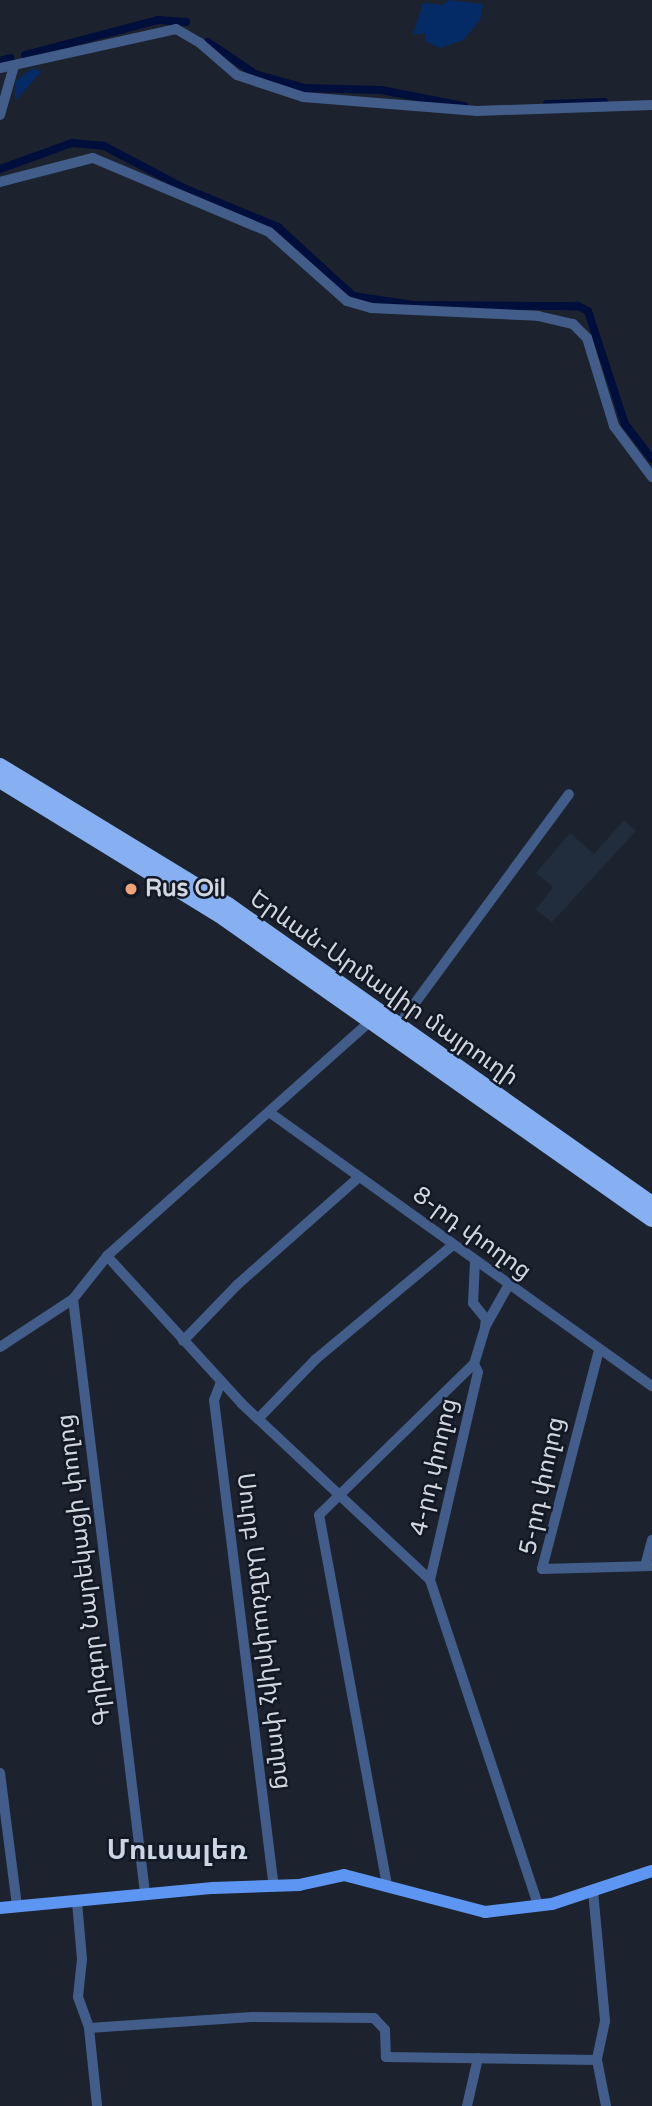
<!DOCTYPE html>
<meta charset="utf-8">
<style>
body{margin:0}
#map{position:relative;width:652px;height:2106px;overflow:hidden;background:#1c232e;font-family:"Varela Round","Noto Sans Armenian",sans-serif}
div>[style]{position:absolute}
.built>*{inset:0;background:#212c3c}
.green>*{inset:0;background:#052b66}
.canal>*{height:8px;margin:-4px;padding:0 4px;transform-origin:4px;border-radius:4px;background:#000e3c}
.minor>*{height:10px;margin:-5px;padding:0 5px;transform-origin:5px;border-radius:5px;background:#425d8a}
.major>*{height:12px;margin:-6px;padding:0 6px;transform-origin:6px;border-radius:6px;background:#5d96f2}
.highway>*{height:16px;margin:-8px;padding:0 8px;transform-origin:8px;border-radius:8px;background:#86b0f1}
.dots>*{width:19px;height:19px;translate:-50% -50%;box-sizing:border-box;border:4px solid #131924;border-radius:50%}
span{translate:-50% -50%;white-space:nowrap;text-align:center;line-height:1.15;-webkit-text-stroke:5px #131924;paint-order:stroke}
.poi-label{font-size:24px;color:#d2d7df;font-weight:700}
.left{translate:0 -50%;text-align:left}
.street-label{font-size:24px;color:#d2d7df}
.quarter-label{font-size:28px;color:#cbd5e5;font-weight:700}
</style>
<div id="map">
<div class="built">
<div style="clip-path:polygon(624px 820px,636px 831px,552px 922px,536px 910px,553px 887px,536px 873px,570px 833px,594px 854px)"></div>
</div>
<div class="green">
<div style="clip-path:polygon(448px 0,483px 4px,480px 20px,463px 40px,440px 48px,425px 41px,426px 33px,413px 35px,423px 3px,443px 5px)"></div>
<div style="clip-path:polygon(33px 68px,41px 72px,15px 101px,15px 82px)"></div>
</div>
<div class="canal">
<div style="left:208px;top:42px;width:57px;rotate:34.2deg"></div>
<div style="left:255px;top:74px;width:51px;rotate:15.9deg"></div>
<div style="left:304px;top:88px;width:77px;rotate:1.5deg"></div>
<div style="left:381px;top:90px;width:85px;rotate:10.9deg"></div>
<div style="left:25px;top:55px;width:138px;rotate:-14.7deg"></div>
<div style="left:158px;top:20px;width:28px;rotate:4deg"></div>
<div style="left:0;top:61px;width:11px;rotate:-15deg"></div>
<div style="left:547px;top:104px;width:57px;rotate:-2deg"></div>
<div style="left:0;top:169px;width:77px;rotate:-19.9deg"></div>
<div style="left:72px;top:143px;width:32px;rotate:5deg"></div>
<div style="left:104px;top:146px;width:93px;rotate:27.7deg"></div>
<div style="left:186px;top:189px;width:100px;rotate:22.4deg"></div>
<div style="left:278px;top:227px;width:102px;rotate:42.6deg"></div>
<div style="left:353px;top:296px;width:63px;rotate:8.3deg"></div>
<div style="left:415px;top:305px;width:163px;rotate:0.4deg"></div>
<div style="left:578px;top:306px;width:11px;rotate:27deg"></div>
<div style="left:588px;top:311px;width:119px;rotate:71.9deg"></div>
<div style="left:625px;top:424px;width:44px;rotate:52.4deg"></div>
</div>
<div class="minor">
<div style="left:0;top:68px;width:180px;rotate:-12.5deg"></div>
<div style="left:176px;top:29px;width:28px;rotate:30deg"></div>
<div style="left:200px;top:43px;width:49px;rotate:40.9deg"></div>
<div style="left:237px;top:75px;width:70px;rotate:18.4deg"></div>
<div style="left:303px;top:97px;width:175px;rotate:4.6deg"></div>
<div style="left:477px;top:111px;width:175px;rotate:-2deg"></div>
<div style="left:0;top:115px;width:51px;rotate:-74.1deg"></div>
<div style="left:0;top:182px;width:96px;rotate:-14.5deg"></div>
<div style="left:93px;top:158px;width:191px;rotate:22.8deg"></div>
<div style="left:269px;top:232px;width:104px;rotate:41.5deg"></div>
<div style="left:347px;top:301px;width:25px;rotate:16deg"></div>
<div style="left:371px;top:308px;width:167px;rotate:2.7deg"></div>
<div style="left:538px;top:316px;width:36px;rotate:13deg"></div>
<div style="left:573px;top:324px;width:20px;rotate:45deg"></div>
<div style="left:587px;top:338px;width:92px;rotate:72.9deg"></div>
<div style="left:614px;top:426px;width:64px;rotate:53.3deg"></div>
<div style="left:398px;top:1026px;width:288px;rotate:-53.6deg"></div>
<div style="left:269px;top:1112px;width:471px;rotate:35.6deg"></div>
<div style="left:107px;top:1256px;width:199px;rotate:47.6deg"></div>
<div style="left:241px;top:1403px;width:259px;rotate:43.1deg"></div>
<div style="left:430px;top:1580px;width:342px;rotate:71.6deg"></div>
<div style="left:475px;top:1261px;width:42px;rotate:92.7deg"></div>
<div style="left:473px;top:1303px;width:21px;rotate:51deg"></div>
<div style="left:486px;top:1319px;width:8px;rotate:97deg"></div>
<div style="left:183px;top:1341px;width:78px;rotate:-46deg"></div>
<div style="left:237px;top:1285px;width:163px;rotate:-41.5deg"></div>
<div style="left:0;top:1347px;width:87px;rotate:-33.3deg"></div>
<div style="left:599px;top:1350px;width:226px;rotate:104.6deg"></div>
<div style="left:542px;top:1569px;width:110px;rotate:-1.6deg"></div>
<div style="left:221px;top:1382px;width:19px;rotate:111deg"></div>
<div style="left:214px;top:1400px;width:490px;rotate:83deg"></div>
<div style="left:258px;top:1419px;width:83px;rotate:-46deg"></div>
<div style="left:316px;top:1359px;width:178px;rotate:-39.8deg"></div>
<div style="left:645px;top:1566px;width:27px;rotate:-75deg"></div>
<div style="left:430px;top:1580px;width:213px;rotate:-77deg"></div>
<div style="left:478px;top:1372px;width:9px;rotate:-117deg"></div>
<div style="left:0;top:1773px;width:134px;rotate:82.7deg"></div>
<div style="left:387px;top:1885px;width:376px;rotate:-100.4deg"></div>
<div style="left:319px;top:1515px;width:216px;rotate:-44.3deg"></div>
<div style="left:474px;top:1364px;width:39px;rotate:-73deg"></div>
<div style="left:485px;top:1327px;width:47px;rotate:-60.7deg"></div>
<div style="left:593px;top:1891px;width:131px;rotate:84.7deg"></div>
<div style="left:605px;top:2021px;width:40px;rotate:102deg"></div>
<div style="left:597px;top:2060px;width:47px;rotate:78.9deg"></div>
<div style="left:145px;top:1893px;width:598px;rotate:-96.91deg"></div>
<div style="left:73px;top:1299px;width:56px;rotate:-51.5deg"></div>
<div style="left:108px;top:1255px;width:352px;rotate:-41.7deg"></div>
<div style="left:77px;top:1902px;width:57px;rotate:85deg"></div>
<div style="left:82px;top:1959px;width:38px;rotate:96deg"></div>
<div style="left:78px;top:1997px;width:33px;rotate:70deg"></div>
<div style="left:89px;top:2028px;width:78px;rotate:84.1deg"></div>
<div style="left:89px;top:2028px;width:163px;rotate:-3.9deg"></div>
<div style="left:252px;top:2017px;width:122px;rotate:0.5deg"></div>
<div style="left:374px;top:2018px;width:16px;rotate:47deg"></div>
<div style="left:385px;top:2030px;width:27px;rotate:88deg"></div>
<div style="left:386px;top:2057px;width:211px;rotate:0.8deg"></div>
<div style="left:467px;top:2106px;width:49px;rotate:-77.1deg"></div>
</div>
<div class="major">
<div style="left:0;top:1908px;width:214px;rotate:-5.4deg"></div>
<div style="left:213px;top:1888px;width:86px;rotate:-2deg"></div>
<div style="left:299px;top:1885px;width:46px;rotate:-12.5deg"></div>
<div style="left:344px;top:1875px;width:146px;rotate:14.7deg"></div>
<div style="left:485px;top:1912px;width:67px;rotate:-6.8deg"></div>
<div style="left:552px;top:1904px;width:105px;rotate:-18.3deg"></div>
</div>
<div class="highway">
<div style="left:0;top:766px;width:267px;rotate:31.4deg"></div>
<div style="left:228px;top:905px;width:519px;rotate:35.19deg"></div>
<div style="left:0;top:780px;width:263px;rotate:31.6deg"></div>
<div style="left:224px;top:918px;width:523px;rotate:35.12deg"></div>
</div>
<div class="dots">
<div style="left:131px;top:889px;background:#f0a378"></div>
</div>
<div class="poi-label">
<span class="left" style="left:145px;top:889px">Rus Oil</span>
</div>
<div class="street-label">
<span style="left:384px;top:988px;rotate:35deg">Երևան-Արմավիր մայրուղի</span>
<span style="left:472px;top:1233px;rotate:36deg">8-րդ փողոց</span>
<span style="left:434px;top:1467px;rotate:-77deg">4-րդ փողոց</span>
<span style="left:542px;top:1486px;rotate:-78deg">5-րդ փողոց</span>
<span style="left:84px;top:1570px;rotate:-97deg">Գրիգոր Նարեկացի փողոց</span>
<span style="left:264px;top:1631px;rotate:83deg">Սուրբ Ամենափրկիչ փողոց</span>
</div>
<div class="quarter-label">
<span style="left:177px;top:1850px">Մուսալեռ</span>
</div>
</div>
